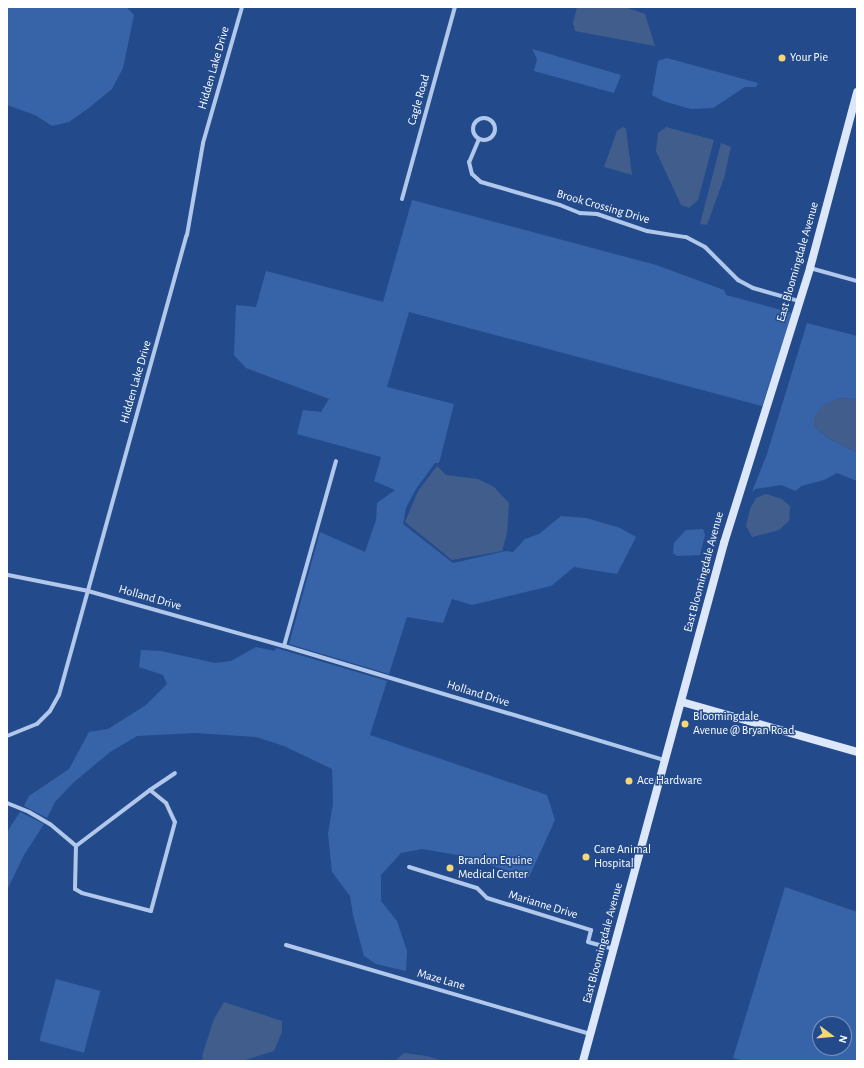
<!DOCTYPE html>
<style>
body{margin:0}
#map{position:relative;width:864px;height:1068px;overflow:hidden;background:#234b8c;font-family:"Alegreya Sans",sans-serif}
div>[style]{position:absolute}
.green>*{inset:0;background:#3764a9;transform-origin:0 0}
.water>*{inset:0;background:#405d8c}
.street>*{height:4px;margin:-2px;padding:0 2px;transform-origin:2px;border-radius:2px;background:#b1c8eb}
.street>.ring{margin:-2px;padding:0;box-sizing:content-box;background:none;border:4px solid #b1c8eb;border-radius:50%}
.secondary>*{height:8px;margin:-4px;padding:0 4px;transform-origin:4px;border-radius:4px;background:#dce7f9}
.dots>*{width:11px;height:11px;translate:-50% -50%;box-sizing:border-box;border:2px solid #234b8c;border-radius:50%}
span{translate:-50% -50%;white-space:nowrap;text-align:center;line-height:1.15;-webkit-text-stroke:3px #234b8c;paint-order:stroke}
.poi-label{font-size:12px;color:#fff}
.left{translate:0 -50%;text-align:left}
.street-label{font-size:12px;color:#fff}
.frame{position:absolute;inset:0;border:8px solid #fff;pointer-events:none}
.north{position:absolute;left:812px;top:1016px;width:40px;height:40px;box-sizing:border-box;background:#234b8c;border:1px solid #7b93ba;border-radius:50%;rotate:106deg;font-size:11px;font-weight:700;line-height:16px;text-align:center;color:#fff}
.north::after{content:'';display:block;margin:auto;width:14px;height:18px;background:#f7d773;clip-path:polygon(50% 0,100% 100%,50% 72%,0 100%)}
</style>
<div id="map">
<div class="green">
<div style="clip-path:polygon(126px 7px,134px 15px,123px 68px,112px 89px,90px 107px,69px 122px,52px 126px,35px 115px,7px 105px,7px 8px)"></div>
<div style="clip-path:polygon(532px 49px,621px 75px,614px 93px,534px 71px,537px 59px)"></div>
<div style="clip-path:polygon(667px 58px,758px 83px,756px 87px,745px 87px,713px 108px,691px 109px,663px 101px,652px 95px,658px 61px)"></div>
<div style="clip-path:polygon(412px 200px,656px 265px,724px 290px,726px 295px,792px 313px,762px 406px,409px 312px,387px 387px,454px 404px,439px 463px,435px 463px,416px 489px,406px 508px,403px 524px,453px 563px,506px 551px,513px 552px,525px 539px,539px 534px,561px 516px,586px 518px,620px 528px,636px 537px,617px 574px,574px 567px,551px 586px,472px 605px,452px 599px,443px 623px,407px 617px,389px 674px,289px 644px,320px 532px,365px 552px,376px 520px,377px 503px,395px 490px,374px 481px,381px 457px,297px 434px,303px 410px,321px 412px,329px 399px,246px 368px,234px 355px,236px 305px,256px 307px,266px 271px,383px 302px)"></div>
<div style="clip-path:polygon(807px 323px,857px 336px,857px 399px,838px 398px,814px 418px,814px 427px,830px 439px,857px 453px,857px 481px,837px 473px,824px 480px,801px 486px,796px 491px,781px 485px,755px 489px,752px 492px,767px 454px)"></div>
<div style="clip-path:polygon(703px 529px,705px 535px,700px 555px,677px 556px,673px 553px,674px 543px,686px 530px)"></div>
<div style="clip-path:polygon(256px 647px,275px 651px,276px 648px,387px 681px,370px 735px,547px 795px,555px 820px,529px 877px,457px 855px,422px 849px,401px 853px,381px 875px,381px 901px,397px 921px,407px 951px,406px 971px,376px 964px,364px 956px,353px 915px,350px 896px,332px 872px,328px 834px,333px 803px,332px 769px,284px 746px,256px 737px,195px 733px,137px 736px,110px 752px,73px 783px,55px 802px,47px 818px,24px 806px,29px 796px,69px 769px,89px 732px,108px 729px,146px 705px,167px 684px,163px 675px,139px 667px,141px 650px,161px 651px,215px 663px,231px 661px)"></div>
<div style="clip-path:polygon(20px 812px,44px 824px,24px 855px,7px 890px,7px 832px)"></div>
<div style="clip-path:polygon(evenodd,785px 887px,857px 912px,857px 1061px,745px 1061px,733px 1058px,785px 887px,820px 1024px,844px 1024px,844px 1048px,820px 1048px,820px 1024px)"></div>
<div style="left:56px;top:979px;width:46px;height:64px;rotate:15deg"></div>
</div>
<div class="water">
<div style="clip-path:polygon(577px 7px,625px 7px,645px 14px,655px 46px,575px 31px,573px 23px)"></div>
<div style="clip-path:polygon(623px 127px,626px 129px,632px 175px,604px 167px,617px 131px)"></div>
<div style="clip-path:polygon(666px 127px,714px 140px,698px 200px,689px 208px,681px 205px,656px 151px,658px 133px)"></div>
<div style="clip-path:polygon(721px 143px,731px 147px,724px 178px,707px 225px,700px 224px)"></div>
<div style="clip-path:polygon(838px 398px,857px 399px,857px 453px,830px 439px,814px 427px,814px 417px,823px 405px)"></div>
<div style="clip-path:polygon(437px 466px,446px 475px,478px 479px,494px 487px,509px 503px,507px 534px,502px 551px,452px 560px,405px 522px,418px 491px)"></div>
<div style="clip-path:polygon(766px 494px,782px 499px,790px 506px,789px 521px,779px 530px,752px 537px,746px 526px,750px 509px,756px 498px)"></div>
<div style="clip-path:polygon(224px 1002px,282px 1021px,282px 1032px,274px 1051px,242px 1061px,203px 1061px,202px 1056px,214px 1019px)"></div>
<div style="clip-path:polygon(404px 1053px,427px 1056px,443px 1061px,395px 1061px)"></div>
</div>
<div class="street">
<div class="ring" style="left:473px;top:118px;width:18px;height:18px"></div>
<div style="left:479px;top:139px;width:25px;rotate:113deg"></div>
<div style="left:469px;top:162px;width:12px;rotate:76deg"></div>
<div style="left:472px;top:174px;width:12px;rotate:42deg"></div>
<div style="left:481px;top:182px;width:82px;rotate:16.2deg"></div>
<div style="left:560px;top:205px;width:22px;rotate:22deg"></div>
<div style="left:580px;top:213px;width:17px;rotate:3deg"></div>
<div style="left:597px;top:214px;width:53px;rotate:18.8deg"></div>
<div style="left:647px;top:231px;width:39px;rotate:9deg"></div>
<div style="left:686px;top:237px;width:21px;rotate:28deg"></div>
<div style="left:705px;top:247px;width:47px;rotate:45deg"></div>
<div style="left:738px;top:280px;width:17px;rotate:28deg"></div>
<div style="left:753px;top:288px;width:48px;rotate:15.8deg"></div>
<div style="left:402px;top:199px;width:199px;rotate:-74.6deg"></div>
<div style="left:810px;top:268px;width:49px;rotate:15.5deg"></div>
<div style="left:8px;top:575px;width:82px;rotate:11.3deg"></div>
<div style="left:88px;top:591px;width:204px;rotate:15.7deg"></div>
<div style="left:284px;top:646px;width:398px;rotate:16.7deg"></div>
<div style="left:284px;top:646px;width:192px;rotate:-74.3deg"></div>
<div style="left:7px;top:736px;width:32px;rotate:-22deg"></div>
<div style="left:37px;top:724px;width:18px;rotate:-45deg"></div>
<div style="left:50px;top:711px;width:18px;rotate:-61deg"></div>
<div style="left:59px;top:695px;width:477px;rotate:-74.5deg"></div>
<div style="left:187px;top:235px;width:93px;rotate:-80.1deg"></div>
<div style="left:203px;top:143px;width:141px;rotate:-74deg"></div>
<div style="left:150px;top:790px;width:21px;rotate:39deg"></div>
<div style="left:166px;top:803px;width:21px;rotate:65deg"></div>
<div style="left:175px;top:822px;width:92px;rotate:105.1deg"></div>
<div style="left:151px;top:911px;width:71px;rotate:-165.4deg"></div>
<div style="left:82px;top:893px;width:8px;rotate:-150deg"></div>
<div style="left:75px;top:889px;width:43px;rotate:-88.7deg"></div>
<div style="left:76px;top:846px;width:93px;rotate:-37.1deg"></div>
<div style="left:150px;top:790px;width:30px;rotate:-34deg"></div>
<div style="left:7px;top:803px;width:24px;rotate:22deg"></div>
<div style="left:29px;top:812px;width:24px;rotate:30deg"></div>
<div style="left:50px;top:824px;width:34px;rotate:40deg"></div>
<div style="left:409px;top:867px;width:71px;rotate:17.2deg"></div>
<div style="left:477px;top:888px;width:14px;rotate:45deg"></div>
<div style="left:487px;top:898px;width:109px;rotate:17.1deg"></div>
<div style="left:591px;top:930px;width:12px;rotate:104deg"></div>
<div style="left:588px;top:942px;width:27px;rotate:15deg"></div>
<div style="left:286px;top:945px;width:317px;rotate:16.3deg"></div>
</div>
<div class="secondary">
<div style="left:682px;top:702px;width:182px;rotate:15.9deg"></div>
<div style="left:583px;top:1061px;width:537px;rotate:-74.77deg"></div>
<div style="left:724px;top:543px;width:288px;rotate:-72.6deg"></div>
<div style="left:810px;top:268px;width:182px;rotate:-75deg"></div>
</div>
<div class="dots">
<div style="left:782px;top:58px;background:#f7d773"></div>
<div style="left:685px;top:724px;background:#f7d773"></div>
<div style="left:629px;top:781px;background:#f7d773"></div>
<div style="left:586px;top:857px;background:#f7d773"></div>
<div style="left:450px;top:868px;background:#f7d773"></div>
</div>
<div class="poi-label">
<span class="left" style="left:790px;top:58px">Your Pie</span>
<span class="left" style="left:693px;top:724px">Bloomingdale<br>Avenue @ Bryan Road</span>
<span class="left" style="left:637px;top:781px">Ace Hardware</span>
<span class="left" style="left:594px;top:857px">Care Animal<br>Hospital</span>
<span class="left" style="left:458px;top:868px">Brandon Equine<br>Medical Center</span>
</div>
<div class="street-label">
<span style="left:214px;top:68px;rotate:-74deg">Hidden Lake Drive</span>
<span style="left:419px;top:100px;rotate:-74deg">Cagle Road</span>
<span style="left:603px;top:207px;rotate:16deg">Brook Crossing Drive</span>
<span style="left:798px;top:262px;rotate:-74deg">East Bloomingdale Avenue</span>
<span style="left:136px;top:382px;rotate:-74deg">Hidden Lake Drive</span>
<span style="left:704px;top:572px;rotate:-75deg">East Bloomingdale Avenue</span>
<span style="left:150px;top:598px;rotate:16deg">Holland Drive</span>
<span style="left:478px;top:694px;rotate:17deg">Holland Drive</span>
<span style="left:543px;top:905px;rotate:17deg">Marianne Drive</span>
<span style="left:603px;top:943px;rotate:-75deg">East Bloomingdale Avenue</span>
<span style="left:441px;top:980px;rotate:16deg">Maze Lane</span>
</div>
<div class="frame"></div>
<div class="north">N</div>
</div>
